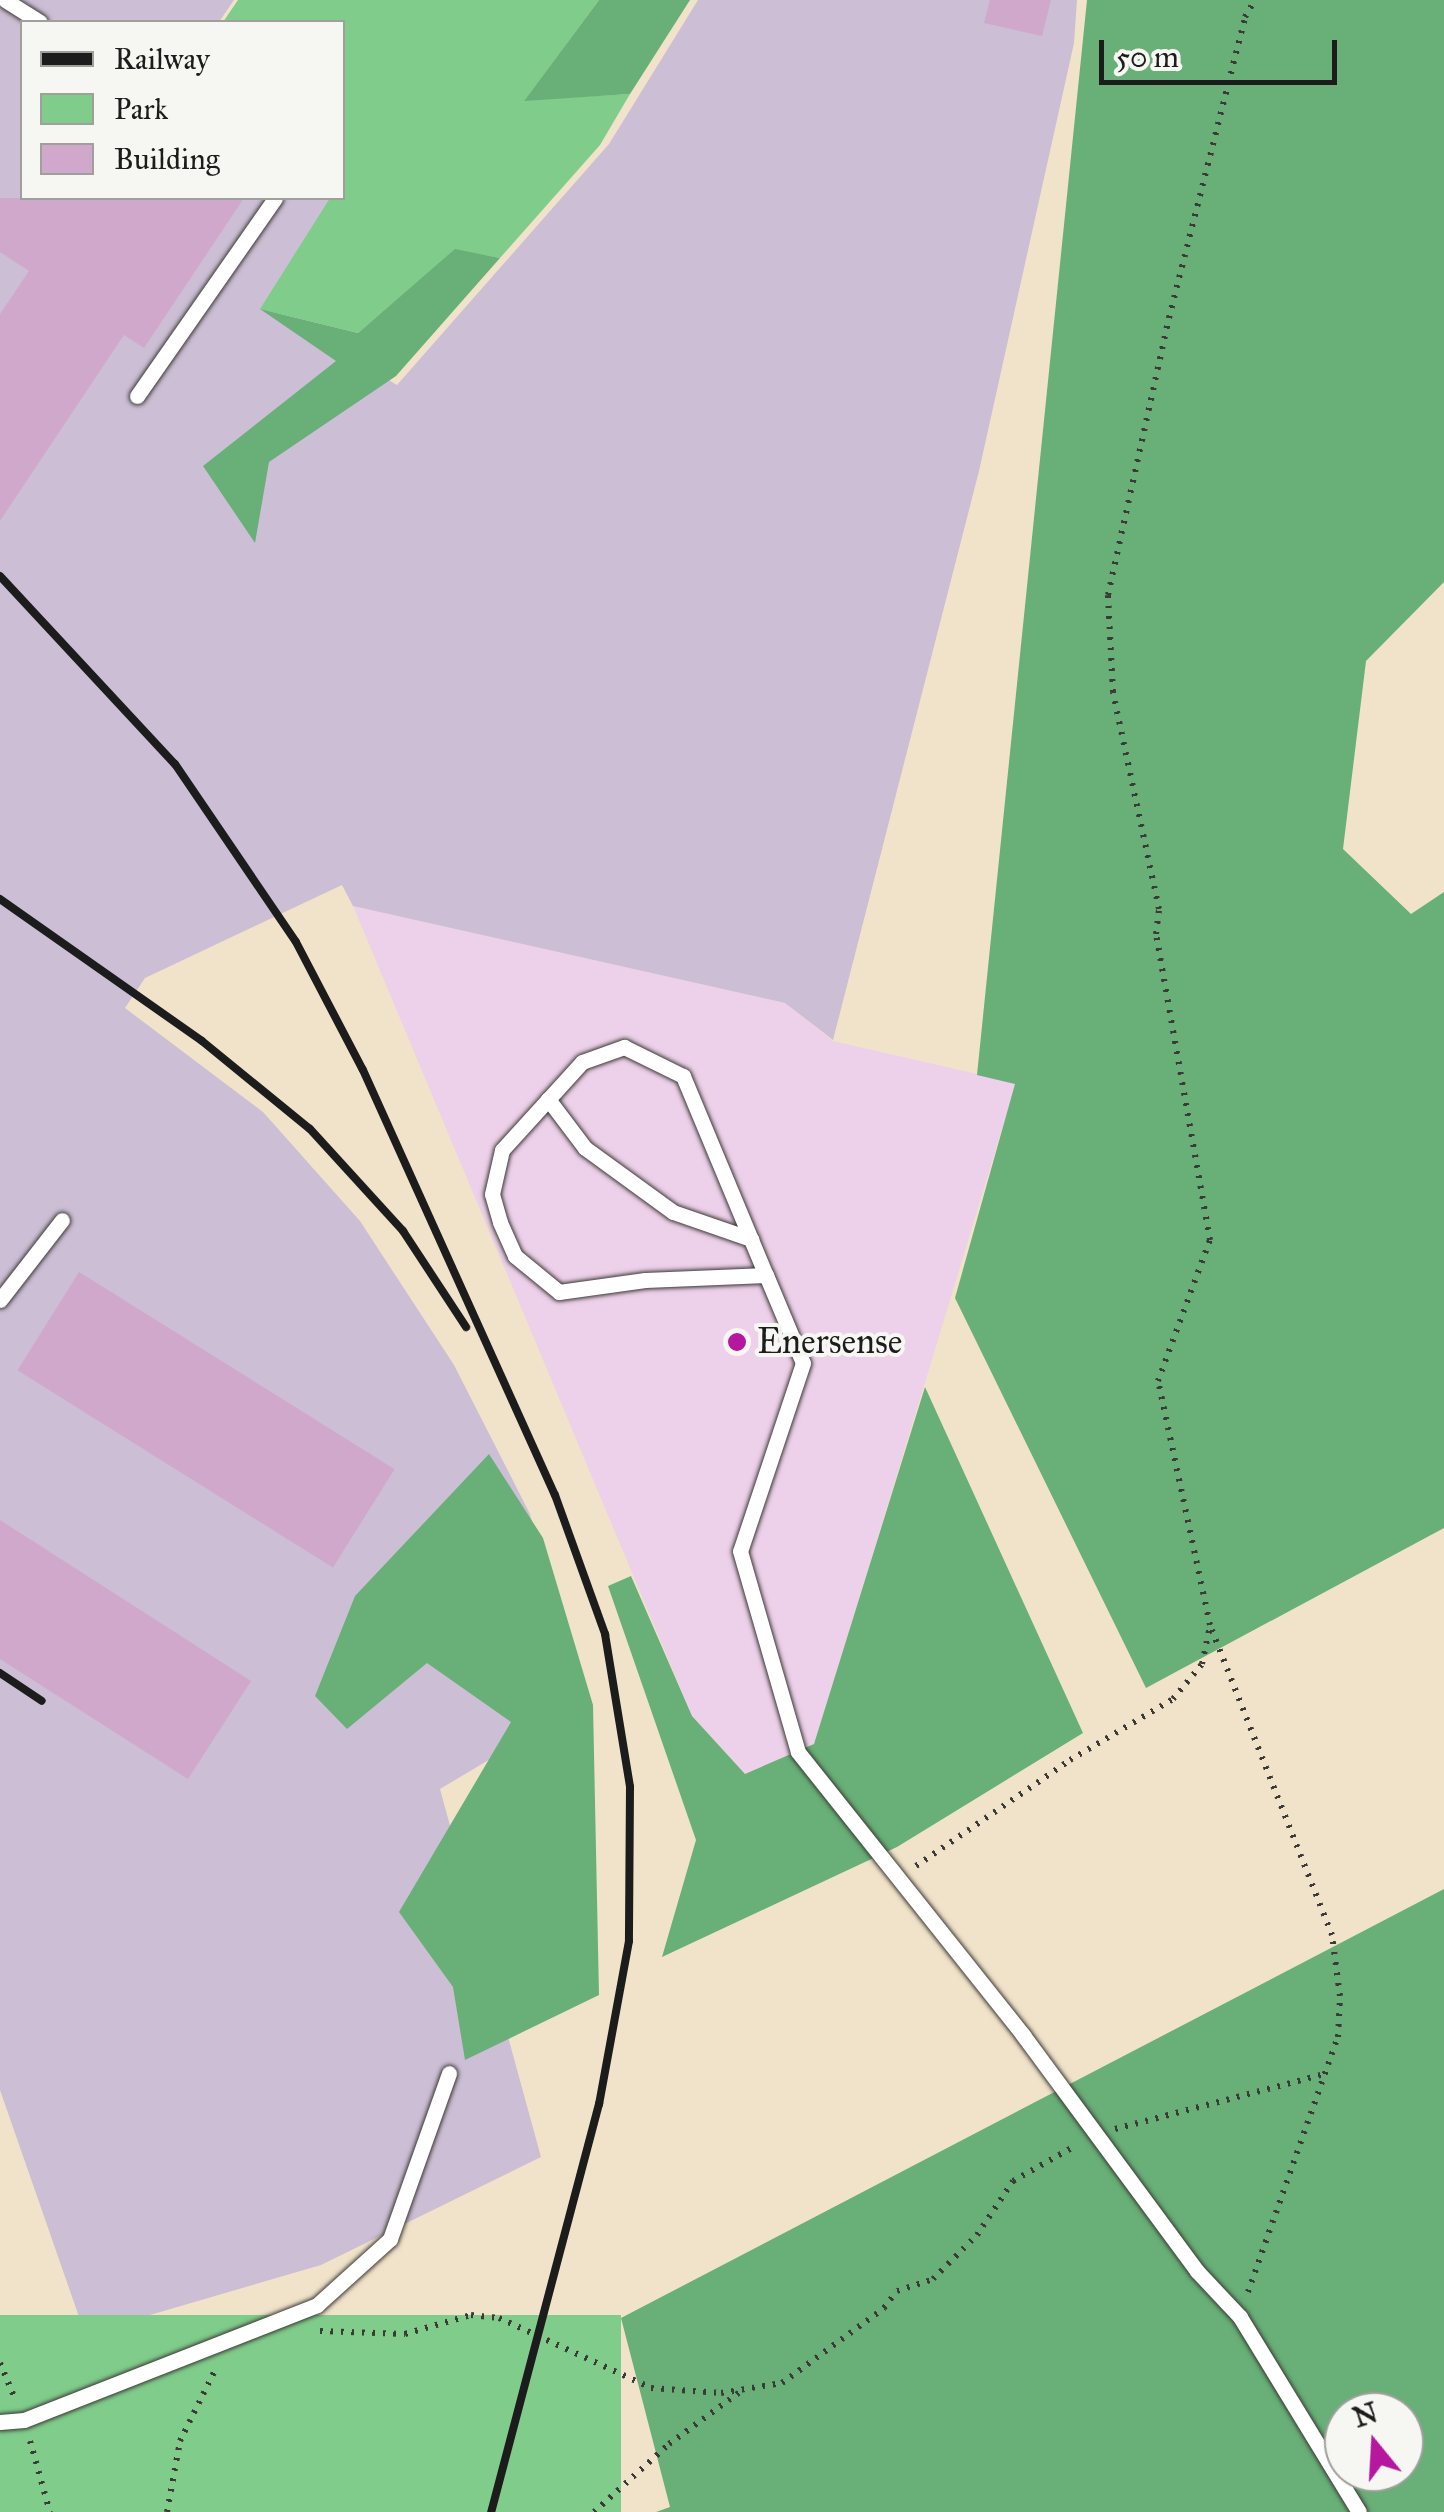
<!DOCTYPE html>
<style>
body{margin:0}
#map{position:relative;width:1444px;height:2512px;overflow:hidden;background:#f1e3c9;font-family:"IM FELL Great Primer",serif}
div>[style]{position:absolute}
.built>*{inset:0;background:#edd0e9}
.industrial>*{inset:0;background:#ccbed4}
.green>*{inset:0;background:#80cd8b;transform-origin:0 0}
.forest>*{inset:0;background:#68b077}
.building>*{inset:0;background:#cfa8cb;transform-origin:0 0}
.path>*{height:6px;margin-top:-3px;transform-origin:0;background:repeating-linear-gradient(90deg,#3c3a36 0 2.5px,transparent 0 10.5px)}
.roads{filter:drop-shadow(0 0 2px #3c3a36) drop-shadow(0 0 2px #3c3a36)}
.service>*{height:15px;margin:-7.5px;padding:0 7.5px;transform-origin:7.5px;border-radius:7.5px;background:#fff}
.rail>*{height:8px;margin:-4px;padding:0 4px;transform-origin:4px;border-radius:4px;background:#1c1c1c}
.dots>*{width:28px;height:28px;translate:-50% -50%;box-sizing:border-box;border:5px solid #f6f6f2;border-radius:50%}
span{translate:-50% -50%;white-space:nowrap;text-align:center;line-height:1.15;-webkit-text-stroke:8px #f6f6f2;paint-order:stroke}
.poi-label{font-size:35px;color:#1c1c1c}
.left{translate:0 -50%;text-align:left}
.legend{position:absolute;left:20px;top:20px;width:325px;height:180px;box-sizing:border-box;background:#f6f6f2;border:2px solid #9f9f9c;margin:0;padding:12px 18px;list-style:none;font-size:30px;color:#1c1c1c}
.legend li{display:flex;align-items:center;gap:20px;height:50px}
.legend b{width:50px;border:2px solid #9f9f9c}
.north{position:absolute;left:1324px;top:2392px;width:100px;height:100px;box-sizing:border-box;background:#f6f6f2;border:2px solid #9f9f9c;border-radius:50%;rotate:342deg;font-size:28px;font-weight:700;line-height:40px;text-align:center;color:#1c1c1c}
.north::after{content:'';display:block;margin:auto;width:35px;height:45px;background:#b5179e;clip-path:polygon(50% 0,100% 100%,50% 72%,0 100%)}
.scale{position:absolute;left:1099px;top:40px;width:238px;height:45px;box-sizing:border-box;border:5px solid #1c1c1c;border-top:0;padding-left:12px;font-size:30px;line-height:35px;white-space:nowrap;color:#1c1c1c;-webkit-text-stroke:8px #f6f6f2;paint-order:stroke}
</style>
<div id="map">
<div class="built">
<div style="clip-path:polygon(353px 906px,785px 1003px,833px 1041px,1016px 1083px,815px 1744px,745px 1774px,692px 1716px)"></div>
</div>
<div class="industrial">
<div style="clip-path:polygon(0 0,234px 0,219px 22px,22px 22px,22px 198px,342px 198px,343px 143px,376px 164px,278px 314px,397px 385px,609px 144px,698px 0,1077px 0,1074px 43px,979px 471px,833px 1040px,785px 1003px,353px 906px,342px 885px,145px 978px,125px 1008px,263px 1112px,360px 1221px,454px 1365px,530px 1514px,579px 1706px,440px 1789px,541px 2157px,321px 2265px,85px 2334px,0 2090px)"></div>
</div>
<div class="green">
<div style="clip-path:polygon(238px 0,599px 0,525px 100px,630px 94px,600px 145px,500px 258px,455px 250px,358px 333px,260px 309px,330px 198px,342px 198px,342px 22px,223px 22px)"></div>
<div style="left:0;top:2315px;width:621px;height:197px"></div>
</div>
<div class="forest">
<div style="clip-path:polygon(599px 0,690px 0,630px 94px,524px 101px)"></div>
<div style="clip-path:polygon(1087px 0,1444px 0,1444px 582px,1366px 661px,1343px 849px,1411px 914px,1444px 892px,1444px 1528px,1146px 1688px,955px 1298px,1015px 1084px,977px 1075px)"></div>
<div style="clip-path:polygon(455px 249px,500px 258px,396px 376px,269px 462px,255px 543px,203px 466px,336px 361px,260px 309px,358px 333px)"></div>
<div style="clip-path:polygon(925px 1387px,1083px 1733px,897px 1847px,662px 1957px,696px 1840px,608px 1586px,631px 1576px,692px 1716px,745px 1774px,814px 1744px)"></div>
<div style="clip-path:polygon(489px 1454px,543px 1538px,593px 1705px,599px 1995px,465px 2060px,453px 1987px,399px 1912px,511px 1722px,427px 1663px,347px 1729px,315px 1696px,355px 1596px)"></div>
<div style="clip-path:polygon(evenodd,1444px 1889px,1444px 2512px,656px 2512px,670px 2507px,621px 2318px,1444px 1889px,1344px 2412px,1404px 2412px,1404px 2472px,1344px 2472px,1344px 2412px)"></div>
</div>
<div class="building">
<div style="clip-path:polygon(990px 0,1051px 0,1042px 36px,984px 23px)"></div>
<div style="clip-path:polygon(0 198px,244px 198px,144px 348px,124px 335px,0 521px,0 314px,29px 271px,0 252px)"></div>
<div style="left:79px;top:1272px;width:372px;height:116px;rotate:32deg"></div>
<div style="clip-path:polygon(0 1520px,251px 1681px,188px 1779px,0 1659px)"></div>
</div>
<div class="path">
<div style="left:916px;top:1866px;width:187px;rotate:-34.5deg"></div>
<div style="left:1070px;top:1760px;width:120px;rotate:-30.6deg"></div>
<div style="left:1173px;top:1699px;width:45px;rotate:-50.4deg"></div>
<div style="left:1202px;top:1664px;width:40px;rotate:-78deg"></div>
<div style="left:1115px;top:2129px;width:217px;rotate:-14.7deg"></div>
<div style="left:1248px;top:2292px;width:270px;rotate:-70.6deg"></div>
<div style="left:1338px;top:2037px;width:41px;rotate:-87.2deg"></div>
<div style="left:1340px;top:1996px;width:62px;rotate:-97.5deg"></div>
<div style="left:1332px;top:1935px;width:333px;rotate:-111.5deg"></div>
<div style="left:1210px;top:1625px;width:249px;rotate:-102deg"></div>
<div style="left:1158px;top:1381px;width:150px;rotate:-69.8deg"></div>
<div style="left:1210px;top:1240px;width:311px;rotate:-100deg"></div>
<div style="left:1156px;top:934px;width:25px;rotate:-83deg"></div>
<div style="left:1159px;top:909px;width:222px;rotate:-102deg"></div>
<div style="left:1113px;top:692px;width:97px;rotate:-93deg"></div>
<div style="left:1108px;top:595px;width:284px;rotate:-77.6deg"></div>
<div style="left:1169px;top:318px;width:310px;rotate:-75.8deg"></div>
<div style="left:1245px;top:17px;width:20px;rotate:-60deg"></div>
<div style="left:320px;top:2331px;width:85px;rotate:2deg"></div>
<div style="left:405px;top:2334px;width:69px;rotate:-16.1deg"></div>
<div style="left:471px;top:2315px;width:28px;rotate:6deg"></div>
<div style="left:499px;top:2318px;width:167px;rotate:24.7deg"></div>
<div style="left:651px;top:2388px;width:70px;rotate:4.1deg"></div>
<div style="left:721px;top:2393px;width:62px;rotate:-9.3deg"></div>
<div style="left:782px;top:2383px;width:127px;rotate:-36.3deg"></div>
<div style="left:884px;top:2308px;width:21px;rotate:-53deg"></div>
<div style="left:897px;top:2291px;width:38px;rotate:-18deg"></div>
<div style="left:933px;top:2279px;width:62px;rotate:-45deg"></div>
<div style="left:977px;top:2235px;width:65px;rotate:-56.3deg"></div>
<div style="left:1013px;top:2181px;width:73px;rotate:-29.4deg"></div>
<div style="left:0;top:2363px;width:41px;rotate:67.2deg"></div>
<div style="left:30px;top:2441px;width:74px;rotate:74.3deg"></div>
<div style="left:167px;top:2512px;width:72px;rotate:-79.6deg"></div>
<div style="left:180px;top:2441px;width:81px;rotate:-63.7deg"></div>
<div style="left:594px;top:2512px;width:101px;rotate:-42.2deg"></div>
<div style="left:669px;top:2444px;width:93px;rotate:-36.3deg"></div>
</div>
<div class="roads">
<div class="service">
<div style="left:5px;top:0;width:41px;rotate:32.2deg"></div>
<div style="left:137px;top:396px;width:241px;rotate:-55.1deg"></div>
<div style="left:548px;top:1099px;width:61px;rotate:52.9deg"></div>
<div style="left:585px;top:1148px;width:109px;rotate:36deg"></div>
<div style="left:673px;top:1212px;width:83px;rotate:19.1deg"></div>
<div style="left:766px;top:1275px;width:121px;rotate:177.6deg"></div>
<div style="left:645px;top:1280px;width:87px;rotate:172.1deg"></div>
<div style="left:559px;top:1292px;width:57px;rotate:-140.7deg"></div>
<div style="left:515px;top:1256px;width:37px;rotate:-114deg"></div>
<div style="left:500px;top:1222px;width:29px;rotate:-106deg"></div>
<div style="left:492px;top:1194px;width:45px;rotate:-77.2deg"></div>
<div style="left:502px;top:1150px;width:119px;rotate:-47.7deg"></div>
<div style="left:582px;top:1062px;width:45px;rotate:-19.7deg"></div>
<div style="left:624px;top:1047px;width:66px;rotate:26.2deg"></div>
<div style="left:683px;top:1076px;width:216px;rotate:67.4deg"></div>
<div style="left:766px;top:1275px;width:95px;rotate:67.2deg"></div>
<div style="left:803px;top:1363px;width:198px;rotate:108.5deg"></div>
<div style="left:740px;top:1551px;width:209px;rotate:73.9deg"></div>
<div style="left:798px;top:1752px;width:362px;rotate:51.5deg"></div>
<div style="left:1023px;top:2035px;width:293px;rotate:53.6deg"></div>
<div style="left:1197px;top:2271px;width:63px;rotate:46.9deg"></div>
<div style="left:1240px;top:2317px;width:228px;rotate:58.6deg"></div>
<div style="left:0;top:1300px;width:101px;rotate:-52.2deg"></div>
<div style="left:0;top:2422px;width:24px;rotate:-5deg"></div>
<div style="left:24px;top:2420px;width:315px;rotate:-21.4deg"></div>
<div style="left:317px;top:2305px;width:98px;rotate:-42.1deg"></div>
<div style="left:390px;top:2239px;width:176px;rotate:-70.4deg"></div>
</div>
</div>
<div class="rail">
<div style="left:0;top:576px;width:257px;rotate:47.1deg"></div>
<div style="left:175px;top:764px;width:215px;rotate:55.8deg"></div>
<div style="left:296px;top:942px;width:144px;rotate:62.4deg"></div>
<div style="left:363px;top:1070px;width:466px;rotate:65.7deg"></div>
<div style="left:555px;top:1495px;width:148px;rotate:70.2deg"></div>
<div style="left:605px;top:1634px;width:155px;rotate:80.7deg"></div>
<div style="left:630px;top:1787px;width:154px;rotate:90.4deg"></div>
<div style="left:629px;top:1941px;width:166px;rotate:100.4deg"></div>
<div style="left:599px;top:2104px;width:422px;rotate:104.8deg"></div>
<div style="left:0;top:899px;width:247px;rotate:35.1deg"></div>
<div style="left:202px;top:1041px;width:139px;rotate:39.2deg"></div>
<div style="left:310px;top:1129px;width:138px;rotate:47.6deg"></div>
<div style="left:403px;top:1231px;width:115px;rotate:56.7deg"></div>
<div style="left:0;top:1673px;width:50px;rotate:33.7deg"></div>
</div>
<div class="dots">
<div style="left:737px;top:1342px;background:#b5179e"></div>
</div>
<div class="poi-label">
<span class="left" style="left:757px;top:1342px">Enersense</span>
</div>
<ul class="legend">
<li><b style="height:12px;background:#1c1c1c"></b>Railway</li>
<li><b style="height:28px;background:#80cd8b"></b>Park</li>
<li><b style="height:28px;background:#cfa8cb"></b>Building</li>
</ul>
<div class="north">N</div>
<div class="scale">50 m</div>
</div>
